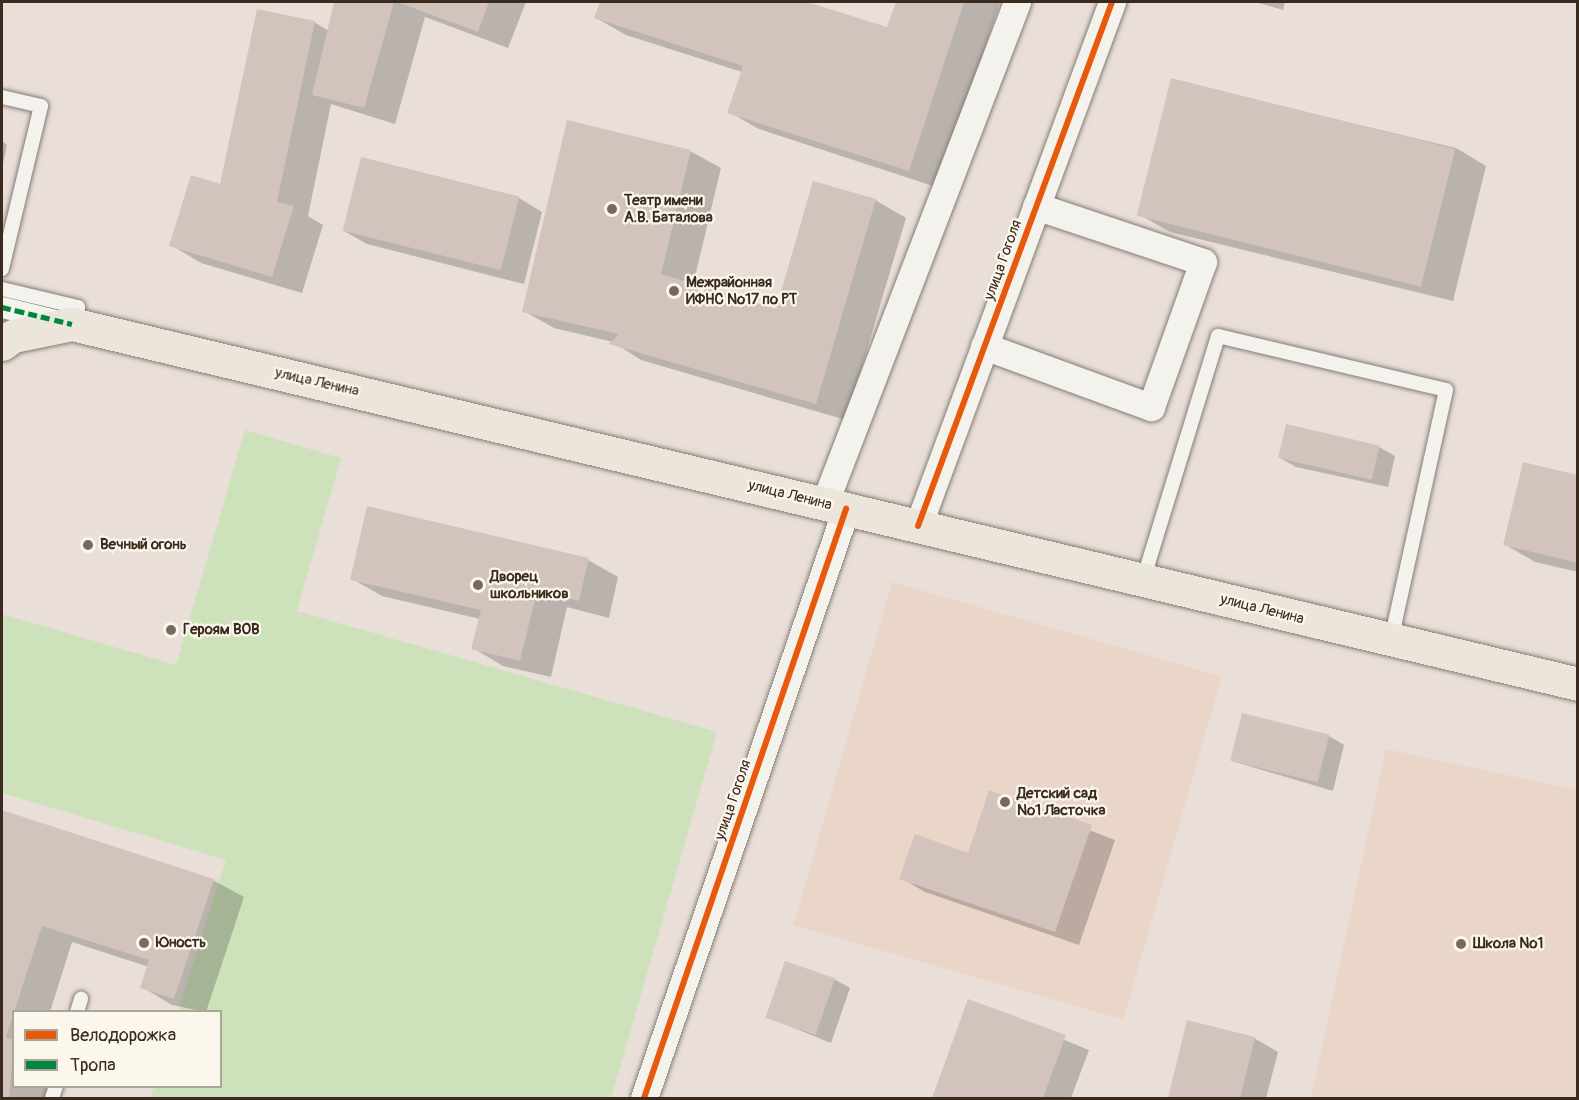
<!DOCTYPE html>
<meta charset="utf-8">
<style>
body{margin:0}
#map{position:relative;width:1579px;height:1100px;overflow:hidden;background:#e9dfd8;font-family:Pangolin,sans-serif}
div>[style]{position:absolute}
.built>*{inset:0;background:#ead5c9;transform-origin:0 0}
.green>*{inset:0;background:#cde2bb}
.shadow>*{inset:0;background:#0003}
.building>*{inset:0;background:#d2c4bc;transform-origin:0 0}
.roads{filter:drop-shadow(0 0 2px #847d77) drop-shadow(0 0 2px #847d77)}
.service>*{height:14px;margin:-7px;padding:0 7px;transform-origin:7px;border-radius:7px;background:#f4f2ed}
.pedestrian>*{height:21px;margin:-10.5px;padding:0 10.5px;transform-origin:10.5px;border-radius:10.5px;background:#f4f2ed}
.minor>*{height:27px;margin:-13.5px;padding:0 13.5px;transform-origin:13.5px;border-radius:13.5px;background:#f4f2ed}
.primary>*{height:33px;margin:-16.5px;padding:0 16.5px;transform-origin:16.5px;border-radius:16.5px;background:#ebe5da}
.quiet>*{height:4.5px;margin-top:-2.25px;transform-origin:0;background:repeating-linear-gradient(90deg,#00873e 0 9px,transparent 0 13.5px)}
.cycleway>*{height:6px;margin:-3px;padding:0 3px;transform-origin:3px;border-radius:3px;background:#e8590c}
.dots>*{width:16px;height:16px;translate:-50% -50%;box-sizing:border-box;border:3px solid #fbf7ec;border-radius:50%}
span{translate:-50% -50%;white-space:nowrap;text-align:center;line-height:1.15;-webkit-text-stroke:4.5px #fbf7ec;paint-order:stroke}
.poi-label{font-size:15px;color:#3b2a1e;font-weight:700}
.left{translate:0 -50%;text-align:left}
.street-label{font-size:15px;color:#3b2a1e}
.frame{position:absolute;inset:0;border:3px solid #3b2a1e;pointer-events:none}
.legend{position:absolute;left:12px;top:1010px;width:210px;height:78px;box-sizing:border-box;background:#fbf7ec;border:2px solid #aea59a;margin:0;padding:8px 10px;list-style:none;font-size:18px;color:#3b2a1e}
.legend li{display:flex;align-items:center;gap:12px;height:30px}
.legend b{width:30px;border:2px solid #aea59a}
</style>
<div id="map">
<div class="built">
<div style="left:892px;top:582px;width:343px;height:357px;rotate:16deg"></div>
<div style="clip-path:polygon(1386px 749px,1577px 790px,1577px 1098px,1311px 1098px)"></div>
</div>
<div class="green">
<div style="clip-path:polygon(245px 430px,341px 458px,297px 611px,717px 732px,611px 1098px,150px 1098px,154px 1087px,220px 1086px,220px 1012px,178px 1011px,226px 860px,2px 793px,2px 614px,176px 665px)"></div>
</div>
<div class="shadow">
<div style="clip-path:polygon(335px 2px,526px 2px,508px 48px,425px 17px,395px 124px,331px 104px,308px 216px,323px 225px,302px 293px,201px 263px,171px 245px,221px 186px,314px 22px,329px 31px)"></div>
<div style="clip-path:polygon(601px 2px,805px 2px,888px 29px,897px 2px,1000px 2px,939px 188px,759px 129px,729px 112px,742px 72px,626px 35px,596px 18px)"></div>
<div style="clip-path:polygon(1255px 2px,1285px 2px,1283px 10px)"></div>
<div style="clip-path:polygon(1172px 80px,1456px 148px,1486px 166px,1453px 301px,1170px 232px,1140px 215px)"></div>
<div style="clip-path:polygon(2px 141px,7px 145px,2px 169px)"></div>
<div style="clip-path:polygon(690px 151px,721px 168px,693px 285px,777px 310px,875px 200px,906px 218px,846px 420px,641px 360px,613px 342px,554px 328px,524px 311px)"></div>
<div style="clip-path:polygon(363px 159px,519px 198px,542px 212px,524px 284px,367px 244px,344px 231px)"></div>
<div style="clip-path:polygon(1379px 447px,1395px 456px,1388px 487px,1296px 467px,1280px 458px)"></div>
<div style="clip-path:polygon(1578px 477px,1578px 572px,1535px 562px,1504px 544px)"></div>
<div style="clip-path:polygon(588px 560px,618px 577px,609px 618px,567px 607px,551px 677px,503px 666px,473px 648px,480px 619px,382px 596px,352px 579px)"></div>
<div style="clip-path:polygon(1329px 736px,1344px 745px,1333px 791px,1232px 761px)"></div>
<div style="clip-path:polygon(990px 792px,1115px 840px,1079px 945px,925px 892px,901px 878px,969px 855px)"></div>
<div style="clip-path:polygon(2px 811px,213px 880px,244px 897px,206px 1012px,172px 1005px,142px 987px,149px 967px,72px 942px,50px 1012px,14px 1012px,14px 1086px,57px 1086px,48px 1089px,45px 1098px,2px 1098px)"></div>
<div style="clip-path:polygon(834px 979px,850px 988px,831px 1043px,767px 1017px)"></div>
<div style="clip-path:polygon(969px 1001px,1089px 1050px,1071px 1098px,934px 1098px)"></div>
<div style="clip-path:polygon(1188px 1022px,1254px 1038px,1278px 1052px,1266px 1098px,1169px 1098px)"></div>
</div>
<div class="building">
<div style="clip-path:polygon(334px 2px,394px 2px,364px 108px,312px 95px)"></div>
<div style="clip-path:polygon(397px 2px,489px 2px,478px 32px)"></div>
<div style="clip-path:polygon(600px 2px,807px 2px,887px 27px,896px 2px,964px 2px,909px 171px,727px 113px,743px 66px,594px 18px)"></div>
<div style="clip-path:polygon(257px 9px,315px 21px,277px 202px,294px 206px,272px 277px,169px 246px,191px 175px,220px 184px)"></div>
<div style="left:1171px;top:78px;width:293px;height:142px;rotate:14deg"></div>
<div style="clip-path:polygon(567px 120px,691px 150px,661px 274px,776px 309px,813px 181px,876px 199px,816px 404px,609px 344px,619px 334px,522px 312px)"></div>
<div style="left:361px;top:157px;width:163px;height:76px;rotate:14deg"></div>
<div style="left:1286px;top:424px;width:96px;height:35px;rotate:13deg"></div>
<div style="clip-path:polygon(1523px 462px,1578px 475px,1578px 563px,1503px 545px)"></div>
<div style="clip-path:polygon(367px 506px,589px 558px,579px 601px,537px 591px,520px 661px,471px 649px,481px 610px,350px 580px)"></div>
<div style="left:1242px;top:713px;width:90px;height:49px;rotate:14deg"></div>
<div style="clip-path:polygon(989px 790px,1092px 825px,1055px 932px,899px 879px,915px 834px,968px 853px)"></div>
<div style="clip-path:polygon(2px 810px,214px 879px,174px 999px,140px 988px,149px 960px,42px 926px,6px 1037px,14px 1040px,9px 1098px,2px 1098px)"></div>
<div style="left:785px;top:961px;width:53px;height:60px;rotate:19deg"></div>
<div style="clip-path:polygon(968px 999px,1066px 1035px,1043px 1098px,932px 1098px)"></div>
<div style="clip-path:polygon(1187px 1020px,1255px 1037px,1240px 1098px,1168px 1098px)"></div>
</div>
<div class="roads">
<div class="service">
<div style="left:2px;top:97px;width:40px;rotate:13deg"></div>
<div style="left:41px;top:106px;width:168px;rotate:103.5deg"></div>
<div style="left:2px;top:289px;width:78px;rotate:13.3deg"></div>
<div style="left:78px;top:307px;width:18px;rotate:109deg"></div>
<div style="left:1143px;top:580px;width:255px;rotate:-72.9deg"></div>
<div style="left:1218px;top:336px;width:234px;rotate:13.3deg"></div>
<div style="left:1446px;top:390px;width:256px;rotate:102.4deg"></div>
<div style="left:77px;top:1012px;width:14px;rotate:-73deg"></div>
<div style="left:52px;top:1098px;width:13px;rotate:-72deg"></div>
</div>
<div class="pedestrian">
<div style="left:2px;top:307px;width:60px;rotate:13.6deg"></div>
</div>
<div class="minor">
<div style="left:984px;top:346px;width:178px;rotate:20.1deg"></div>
<div style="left:1151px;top:407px;width:154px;rotate:-70.3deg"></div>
<div style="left:1203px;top:262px;width:176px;rotate:-161.5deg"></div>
<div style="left:825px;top:502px;width:536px;rotate:-68.99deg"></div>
<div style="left:918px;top:526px;width:559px;rotate:-69.68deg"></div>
<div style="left:644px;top:1098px;width:623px;rotate:-71.07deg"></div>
</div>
<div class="primary">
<div style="left:2px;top:344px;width:14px;rotate:-36deg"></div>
<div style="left:13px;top:336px;width:60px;rotate:-11.5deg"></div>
<div style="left:72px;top:324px;width:1548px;rotate:13.44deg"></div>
</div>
</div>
<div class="quiet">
<div style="left:2px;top:307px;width:72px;rotate:13.7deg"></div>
</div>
<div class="cycleway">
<div style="left:918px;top:526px;width:559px;rotate:-69.68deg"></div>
<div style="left:644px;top:1098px;width:623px;rotate:-71.07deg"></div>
</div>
<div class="dots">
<div style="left:612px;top:209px;background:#78695f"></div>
<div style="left:674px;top:291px;background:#78695f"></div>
<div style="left:88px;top:545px;background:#78695f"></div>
<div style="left:478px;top:585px;background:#78695f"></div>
<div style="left:171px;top:630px;background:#78695f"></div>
<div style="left:1005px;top:802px;background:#78695f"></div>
<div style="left:144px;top:943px;background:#78695f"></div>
<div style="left:1461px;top:944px;background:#78695f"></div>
</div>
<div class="poi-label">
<span class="left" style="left:624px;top:209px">Театр имени<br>А.В. Баталова</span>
<span class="left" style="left:686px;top:291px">Межрайонная<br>ИФНС №17 по РТ</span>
<span class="left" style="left:100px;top:545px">Вечный огонь</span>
<span class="left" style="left:490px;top:585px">Дворец<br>школьников</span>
<span class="left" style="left:183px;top:630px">Героям ВОВ</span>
<span class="left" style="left:1017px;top:802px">Детский сад<br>№1 Ласточка</span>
<span class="left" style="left:156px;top:943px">Юность</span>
<span class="left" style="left:1473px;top:944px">Школа №1</span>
</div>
<div class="street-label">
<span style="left:1003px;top:260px;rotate:-70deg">улица Гоголя</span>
<span style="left:317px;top:382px;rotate:13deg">улица Ленина</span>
<span style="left:790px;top:495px;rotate:14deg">улица Ленина</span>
<span style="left:1262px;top:609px;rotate:14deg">улица Ленина</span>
<span style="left:733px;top:800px;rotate:-71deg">улица Гоголя</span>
</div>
<div class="frame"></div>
<ul class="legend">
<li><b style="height:8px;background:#e8590c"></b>Велодорожка</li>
<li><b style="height:8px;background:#00873e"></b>Тропа</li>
</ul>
</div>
